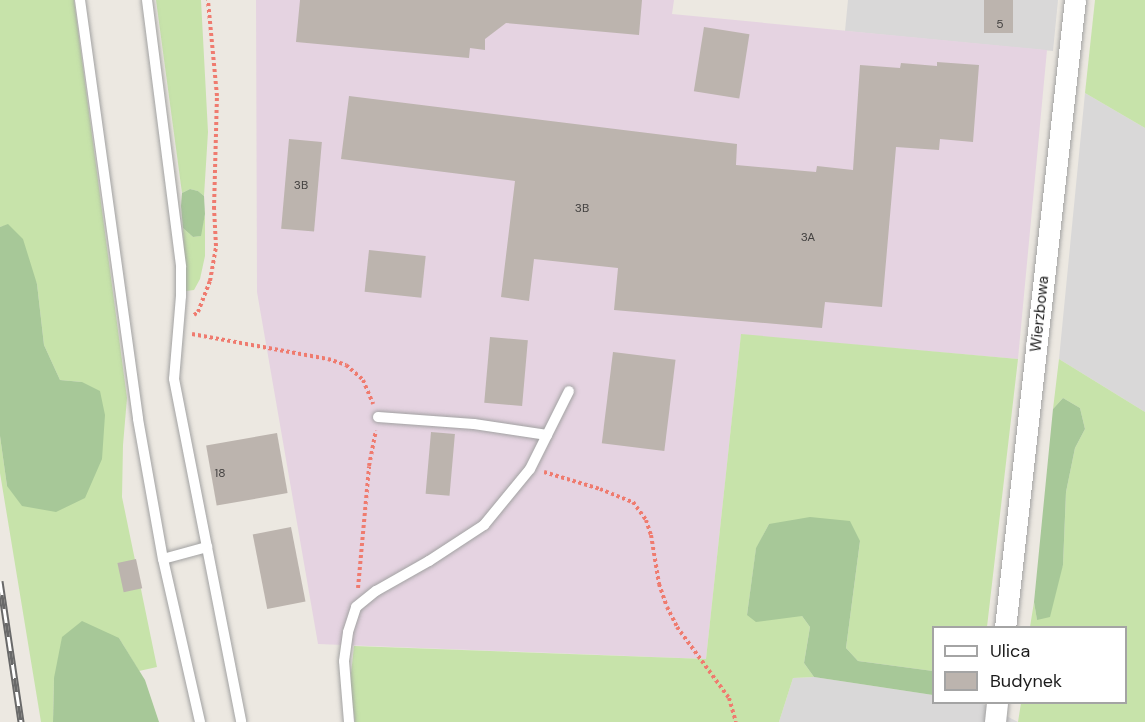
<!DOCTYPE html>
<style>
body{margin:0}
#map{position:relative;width:1145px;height:722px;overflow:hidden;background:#ece8e1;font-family:"DM Sans",sans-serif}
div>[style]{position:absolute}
.residential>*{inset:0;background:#d9d8d8}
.industrial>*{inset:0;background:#e5d3e1}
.grass>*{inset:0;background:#c7e3aa}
.forest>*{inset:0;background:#a7c898}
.building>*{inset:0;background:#bcb4ae;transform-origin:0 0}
.path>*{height:4px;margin-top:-2px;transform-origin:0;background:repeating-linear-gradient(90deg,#ef7b6f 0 3px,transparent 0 6px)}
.roads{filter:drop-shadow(0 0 2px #a2a2a2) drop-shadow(0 0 2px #a2a2a2)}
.service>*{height:10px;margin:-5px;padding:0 5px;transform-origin:5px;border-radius:5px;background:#fff}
.minor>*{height:21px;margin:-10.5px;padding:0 10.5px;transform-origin:10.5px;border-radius:10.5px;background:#fff}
.rail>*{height:7px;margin-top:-3.5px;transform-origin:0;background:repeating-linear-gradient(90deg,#fff 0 14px,#696969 0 28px);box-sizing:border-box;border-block:2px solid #696969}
span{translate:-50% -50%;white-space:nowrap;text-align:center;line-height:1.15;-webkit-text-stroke:6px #fff;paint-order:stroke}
.number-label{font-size:12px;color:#434140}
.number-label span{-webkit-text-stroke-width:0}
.street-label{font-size:15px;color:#1b1b1b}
.legend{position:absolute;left:932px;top:626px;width:195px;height:78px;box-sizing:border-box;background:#fff;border:2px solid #a4a4a4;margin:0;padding:8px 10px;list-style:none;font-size:18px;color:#1b1b1b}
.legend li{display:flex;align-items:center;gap:12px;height:30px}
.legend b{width:30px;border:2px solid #a4a4a4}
</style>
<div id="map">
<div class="residential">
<div style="clip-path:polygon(848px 0,1058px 0,1053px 51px,845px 31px)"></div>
<div style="clip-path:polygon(1085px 93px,1145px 128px,1145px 412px,1059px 359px)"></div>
<div style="clip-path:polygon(814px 677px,933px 695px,934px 702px,981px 703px,1018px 722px,779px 722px,793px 678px)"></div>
</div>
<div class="industrial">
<div style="clip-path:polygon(256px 0,674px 0,672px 14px,1047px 50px,1018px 359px,741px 335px,706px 659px,318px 644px,257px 292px)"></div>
</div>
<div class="grass">
<div style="clip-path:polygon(0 0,74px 0,127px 398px,123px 445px,122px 497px,157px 667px,139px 671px,119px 638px,54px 678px,53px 722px,41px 722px,0 473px,0 436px,7px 486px,82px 382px,60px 380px,44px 345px,37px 284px,8px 225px,0 227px)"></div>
<div style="clip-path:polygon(156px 0,201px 0,208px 132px,204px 196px,198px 191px,190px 189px,182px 193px)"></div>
<div style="clip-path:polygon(1095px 0,1145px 0,1145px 128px,1085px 93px)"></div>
<div style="clip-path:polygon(205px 214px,205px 256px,200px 279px,194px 290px,186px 291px,183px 228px,193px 237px,200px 236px)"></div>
<div style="clip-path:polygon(741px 334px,1018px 359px,987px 627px,934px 628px,933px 671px,858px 661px,846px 648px,860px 541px,769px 524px,756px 549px,747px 615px,802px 616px,810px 627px,804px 663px,814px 677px,793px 678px,779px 722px,355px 722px,350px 683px,354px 646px,706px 659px)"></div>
<div style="clip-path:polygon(1059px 359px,1145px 412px,1145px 722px,1018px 722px,1021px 703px,1126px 702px,1126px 628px,1030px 627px,1034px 602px,1037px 620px,1063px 565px,1066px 492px,1075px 448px,1085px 429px,1080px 408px,1063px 398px,1053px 409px)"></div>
</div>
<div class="forest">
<div style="clip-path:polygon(190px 189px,198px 191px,204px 196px,205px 214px,201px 236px,193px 237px,183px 228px,181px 206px,182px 193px)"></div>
<div style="clip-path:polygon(8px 224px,23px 239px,37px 284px,44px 345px,60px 380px,82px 382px,100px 391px,105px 415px,102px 459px,85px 498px,56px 512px,22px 506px,7px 486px,0 436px,0 227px)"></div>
<div style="clip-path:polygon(1063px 398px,1080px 408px,1085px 429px,1075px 448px,1066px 492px,1063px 565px,1050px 617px,1037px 620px,1034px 602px,1053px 409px)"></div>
<div style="clip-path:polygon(810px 517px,850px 521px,860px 541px,846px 648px,858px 661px,933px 671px,933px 695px,814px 677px,804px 663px,810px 627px,802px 616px,756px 622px,747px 615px,756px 548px,769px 524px)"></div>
<div style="clip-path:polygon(82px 621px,119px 638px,145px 680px,159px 722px,53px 722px,54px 678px,62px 637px)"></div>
</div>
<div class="building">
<div style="clip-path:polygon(300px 0,642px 0,639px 35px,506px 23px,485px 39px,485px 50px,470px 48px,469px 58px,296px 42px)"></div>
<div style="left:984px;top:0;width:29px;height:33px"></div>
<div style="left:704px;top:27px;width:46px;height:65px;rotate:9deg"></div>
<div style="clip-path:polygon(937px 62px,979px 65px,973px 142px,940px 139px,939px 150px,896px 147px,882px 307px,825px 302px,822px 328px,614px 310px,618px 268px,534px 259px,529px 301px,501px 297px,515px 181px,341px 159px,349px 96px,737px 144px,736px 165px,816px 172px,817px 166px,853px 170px,860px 65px,900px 68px,901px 63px,937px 66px)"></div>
<div style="left:289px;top:139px;width:33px;height:90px;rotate:5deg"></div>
<div style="left:369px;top:250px;width:57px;height:42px;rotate:6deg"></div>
<div style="left:490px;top:337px;width:38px;height:66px;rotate:5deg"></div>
<div style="left:613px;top:352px;width:63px;height:92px;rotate:7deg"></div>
<div style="left:431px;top:432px;width:24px;height:62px;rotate:5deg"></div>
<div style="left:277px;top:433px;width:61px;height:72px;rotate:80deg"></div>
<div style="left:291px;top:527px;width:76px;height:39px;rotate:79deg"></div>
<div style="left:136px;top:559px;width:30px;height:19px;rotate:78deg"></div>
</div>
<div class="path">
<div style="left:194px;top:315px;width:5px;rotate:-37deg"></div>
<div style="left:198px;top:312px;width:33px;rotate:-69deg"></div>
<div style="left:210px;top:281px;width:36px;rotate:-80deg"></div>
<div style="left:216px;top:246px;width:37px;rotate:-93deg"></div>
<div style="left:214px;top:209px;width:113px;rotate:-88.5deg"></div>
<div style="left:217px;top:96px;width:96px;rotate:-95.4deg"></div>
<div style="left:192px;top:334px;width:138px;rotate:10.4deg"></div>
<div style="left:328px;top:359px;width:19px;rotate:18deg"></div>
<div style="left:346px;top:365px;width:23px;rotate:41deg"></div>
<div style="left:363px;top:380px;width:26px;rotate:67deg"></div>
<div style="left:544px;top:472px;width:59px;rotate:16.9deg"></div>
<div style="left:600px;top:489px;width:35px;rotate:22deg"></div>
<div style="left:633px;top:502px;width:22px;rotate:54deg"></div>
<div style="left:646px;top:520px;width:16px;rotate:72deg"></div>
<div style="left:651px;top:535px;width:50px;rotate:80.7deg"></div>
<div style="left:659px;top:584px;width:24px;rotate:71deg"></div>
<div style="left:667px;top:607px;width:22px;rotate:63deg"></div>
<div style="left:677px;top:627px;width:88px;rotate:53.8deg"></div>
<div style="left:729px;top:698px;width:25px;rotate:74deg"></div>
<div style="left:358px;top:588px;width:122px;rotate:-84.8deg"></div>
<div style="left:369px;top:466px;width:36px;rotate:-79deg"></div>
</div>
<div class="roads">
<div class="service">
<div style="left:80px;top:0;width:423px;rotate:82.1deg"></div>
<div style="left:138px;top:419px;width:142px;rotate:79.9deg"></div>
<div style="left:163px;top:559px;width:167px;rotate:77.2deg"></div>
<div style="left:147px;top:0;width:269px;rotate:82.7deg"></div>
<div style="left:181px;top:267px;width:29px;rotate:90deg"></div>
<div style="left:181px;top:296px;width:83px;rotate:94.8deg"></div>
<div style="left:174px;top:379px;width:349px;rotate:78.9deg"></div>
<div style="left:378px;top:417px;width:96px;rotate:4.2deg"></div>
<div style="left:474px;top:424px;width:74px;rotate:8.6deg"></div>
<div style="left:163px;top:559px;width:46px;rotate:-15.3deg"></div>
<div style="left:349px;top:722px;width:61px;rotate:-94.7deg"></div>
<div style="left:344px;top:661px;width:29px;rotate:-82deg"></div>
<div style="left:348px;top:632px;width:26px;rotate:-72deg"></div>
<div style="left:356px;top:607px;width:26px;rotate:-39deg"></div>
<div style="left:376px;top:591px;width:61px;rotate:-29.5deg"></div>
<div style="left:429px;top:561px;width:66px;rotate:-33.2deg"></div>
<div style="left:484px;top:525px;width:72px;rotate:-50.6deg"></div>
<div style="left:530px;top:469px;width:87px;rotate:-63.4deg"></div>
</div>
<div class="minor">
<div style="left:1005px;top:628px;width:632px;rotate:-83.64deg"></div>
<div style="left:995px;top:722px;width:20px;rotate:-84deg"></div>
</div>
</div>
<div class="rail">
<div style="left:0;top:581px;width:143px;rotate:81.5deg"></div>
</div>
<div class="number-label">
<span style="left:1000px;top:25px">5</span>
<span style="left:301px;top:186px">3B</span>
<span style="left:582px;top:209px">3B</span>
<span style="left:808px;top:238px">3A</span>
<span style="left:220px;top:474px">18</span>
</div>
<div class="street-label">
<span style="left:1040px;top:314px;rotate:-84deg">Wierzbowa</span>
</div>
<ul class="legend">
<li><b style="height:8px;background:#fff"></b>Ulica</li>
<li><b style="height:16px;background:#bcb4ae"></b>Budynek</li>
</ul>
</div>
